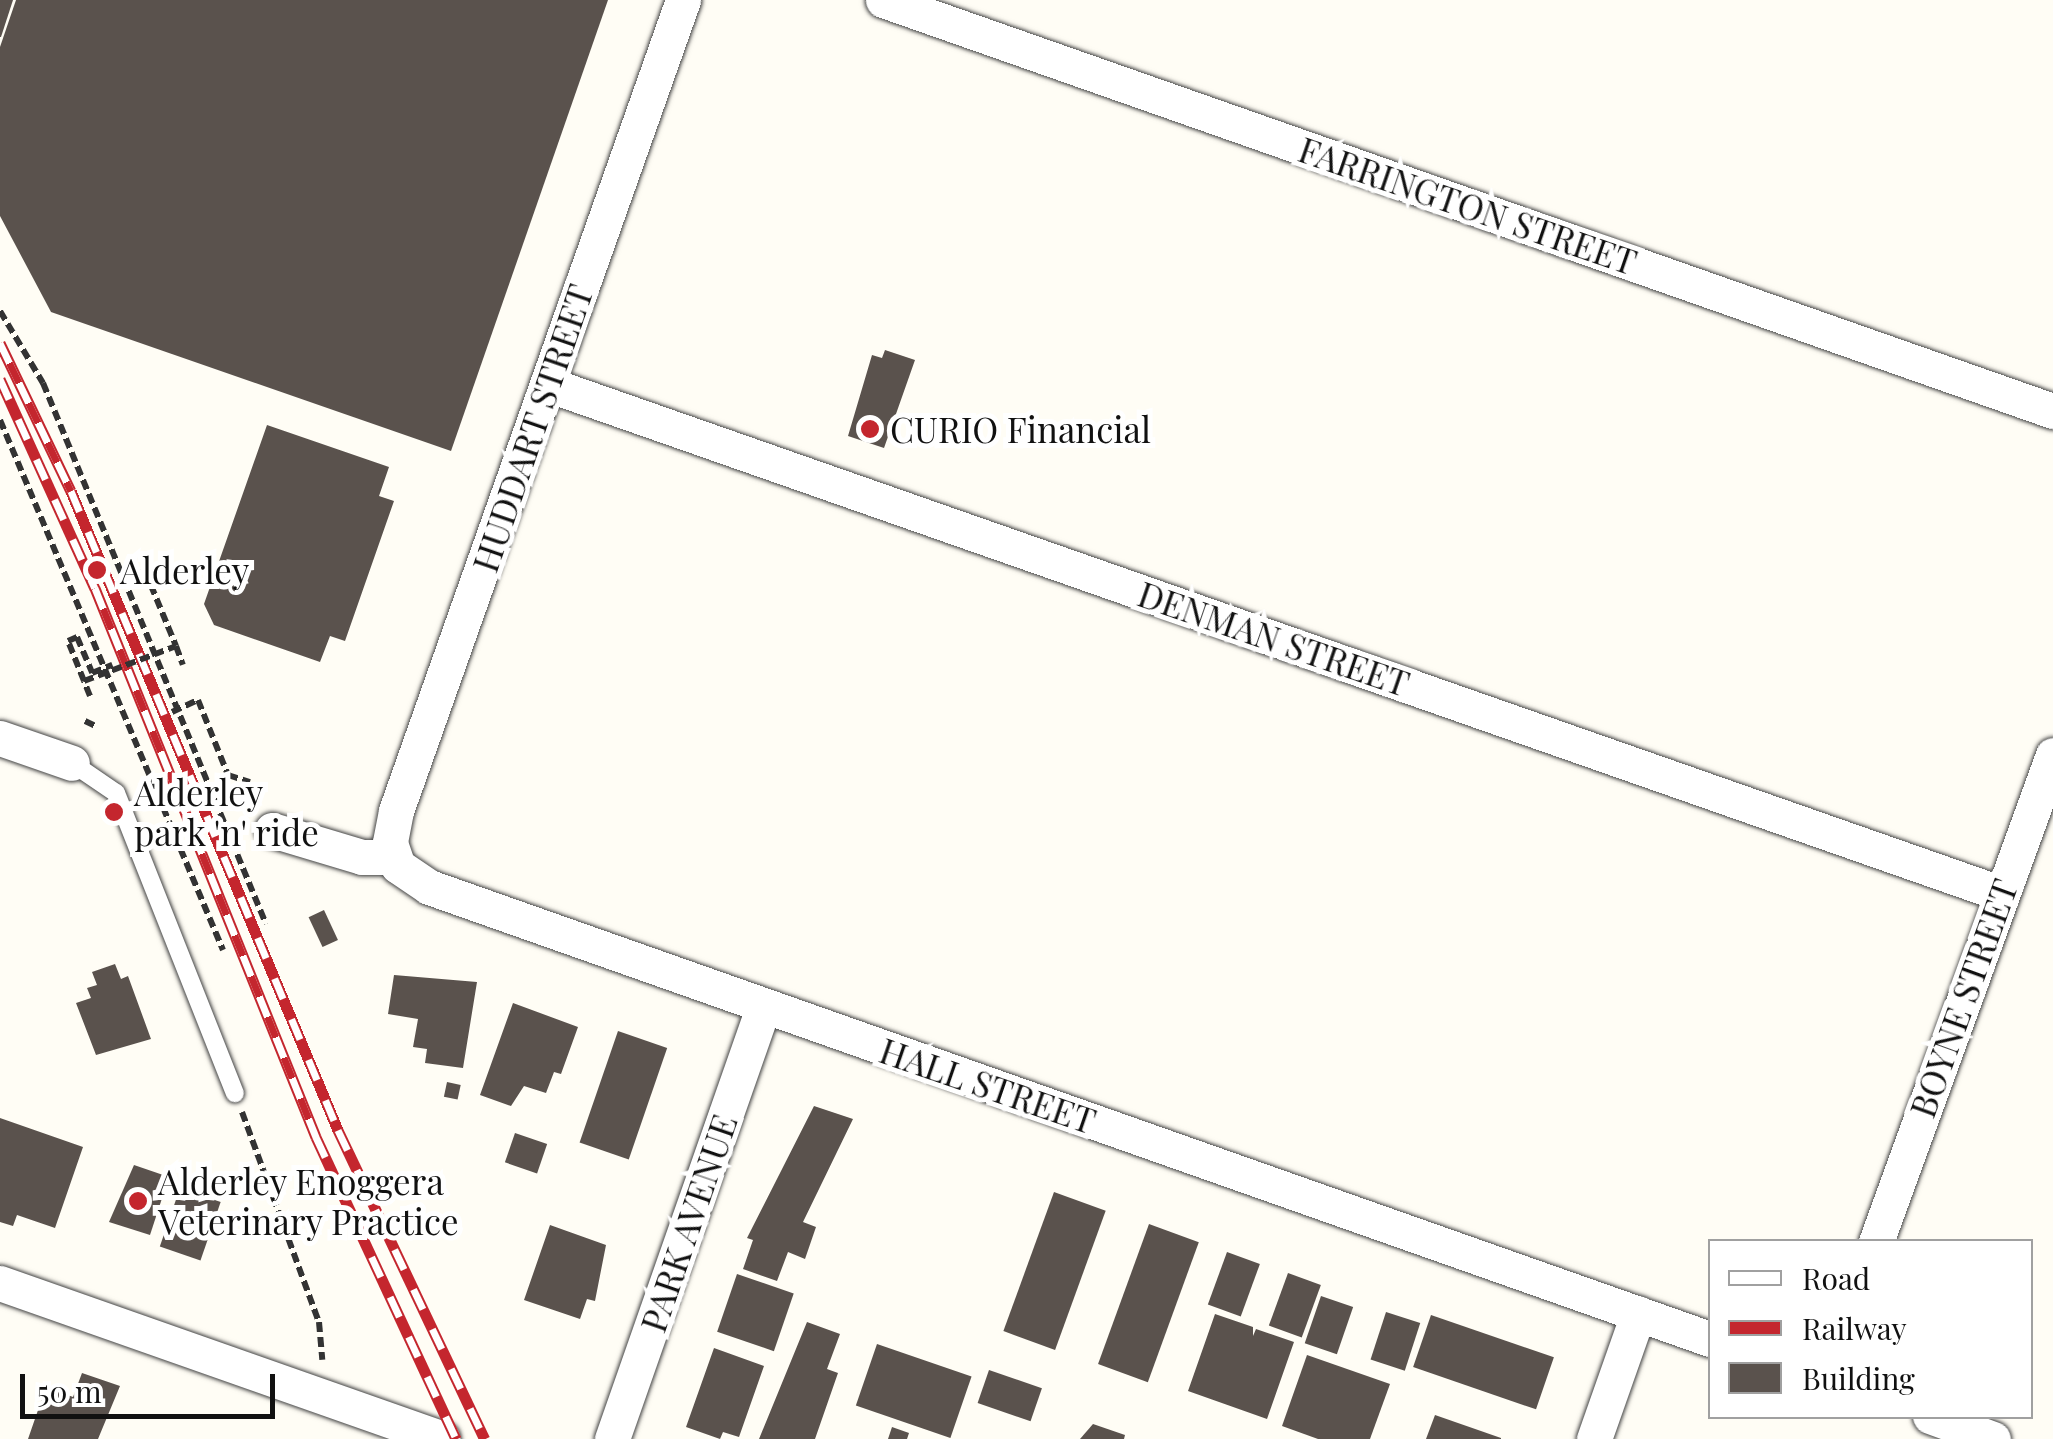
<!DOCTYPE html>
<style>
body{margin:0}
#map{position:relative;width:2053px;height:1439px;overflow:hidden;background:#fffdf5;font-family:"Playfair Display",serif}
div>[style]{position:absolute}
.building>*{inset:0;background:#5a524d;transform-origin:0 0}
.path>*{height:6px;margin-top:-3px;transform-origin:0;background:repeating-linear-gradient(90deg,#333 0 10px,transparent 0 15px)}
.roads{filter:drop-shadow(0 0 2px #444) drop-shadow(0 0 2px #444)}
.lane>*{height:18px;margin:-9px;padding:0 9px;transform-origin:9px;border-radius:9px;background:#fff}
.street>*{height:35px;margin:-17.5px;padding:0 17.5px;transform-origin:17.5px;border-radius:17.5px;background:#fff}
.rail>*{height:11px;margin-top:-5.5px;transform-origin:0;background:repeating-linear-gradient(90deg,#fff 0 22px,#c4262e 0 44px);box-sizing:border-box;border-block:2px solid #c4262e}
.path-bridge>*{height:6px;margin-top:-3px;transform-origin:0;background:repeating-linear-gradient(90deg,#333 0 10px,transparent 0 15px)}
.dots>*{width:28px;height:28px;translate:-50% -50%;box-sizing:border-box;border:5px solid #fff;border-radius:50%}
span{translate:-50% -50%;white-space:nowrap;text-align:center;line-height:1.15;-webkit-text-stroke:10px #fff;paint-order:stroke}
.street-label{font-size:35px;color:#111}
.poi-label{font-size:35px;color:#111}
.left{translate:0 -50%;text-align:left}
.legend{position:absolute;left:1708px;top:1239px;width:325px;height:180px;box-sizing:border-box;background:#fff;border:2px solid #a0a0a0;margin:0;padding:12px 18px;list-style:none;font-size:30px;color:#111}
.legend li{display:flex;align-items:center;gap:20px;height:50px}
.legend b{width:50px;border:2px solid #a0a0a0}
.scale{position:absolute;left:20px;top:1374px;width:255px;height:45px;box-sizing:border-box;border:5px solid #111;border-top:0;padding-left:12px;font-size:30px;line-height:35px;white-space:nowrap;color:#111;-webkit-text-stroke:8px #fff;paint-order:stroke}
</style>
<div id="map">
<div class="building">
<div style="clip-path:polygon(0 0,13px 0,1px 37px,0 37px)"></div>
<div style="clip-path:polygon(16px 0,608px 0,451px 451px,51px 312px,0 216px,0 47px)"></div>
<div style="clip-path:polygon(885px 350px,915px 360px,884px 448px,848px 436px,872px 355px,882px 358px)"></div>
<div style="clip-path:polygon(267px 425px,389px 467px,379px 496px,394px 501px,345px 641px,330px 636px,320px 662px,214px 625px,204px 604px)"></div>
<div style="left:324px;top:910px;width:33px;height:17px;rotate:65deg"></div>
<div style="clip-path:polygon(115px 964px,121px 979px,128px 976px,151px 1039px,96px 1055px,76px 1003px,91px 998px,87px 988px,97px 985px,92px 972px)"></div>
<div style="clip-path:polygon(394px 975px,477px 982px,463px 1068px,425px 1063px,427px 1049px,413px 1047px,418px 1019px,388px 1014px)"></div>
<div style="clip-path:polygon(513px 1003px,578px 1027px,561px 1074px,554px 1072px,546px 1093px,524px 1086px,511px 1106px,480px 1095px)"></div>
<div style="left:618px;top:1031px;width:52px;height:118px;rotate:19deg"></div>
<div style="left:447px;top:1082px;width:14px;height:15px;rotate:12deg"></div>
<div style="clip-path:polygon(814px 1106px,853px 1119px,803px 1222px,816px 1227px,805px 1259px,788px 1252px,777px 1281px,743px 1269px,753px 1240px,747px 1238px)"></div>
<div style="clip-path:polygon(0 1118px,83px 1147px,55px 1228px,17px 1215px,13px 1226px,0 1222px)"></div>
<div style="left:515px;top:1133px;width:34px;height:31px;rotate:19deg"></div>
<div style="clip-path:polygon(134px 1165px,169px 1177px,150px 1235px,109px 1222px)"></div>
<div style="left:180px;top:1188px;width:43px;height:62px;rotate:19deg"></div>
<div style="left:1054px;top:1192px;width:55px;height:148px;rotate:20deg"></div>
<div style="left:1149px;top:1224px;width:53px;height:149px;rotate:20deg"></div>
<div style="clip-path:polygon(550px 1225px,606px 1245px,595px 1301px,587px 1299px,580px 1319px,524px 1300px)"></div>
<div style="left:1227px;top:1252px;width:35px;height:56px;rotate:20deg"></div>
<div style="left:1288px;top:1273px;width:35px;height:56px;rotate:20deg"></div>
<div style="left:737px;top:1274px;width:60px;height:61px;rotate:19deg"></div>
<div style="left:1321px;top:1296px;width:34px;height:50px;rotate:19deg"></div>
<div style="left:1386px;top:1312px;width:36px;height:50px;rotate:18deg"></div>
<div style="clip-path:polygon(1215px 1314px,1253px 1327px,1253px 1336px,1256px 1329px,1294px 1342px,1267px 1419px,1188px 1391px)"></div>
<div style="left:1431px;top:1315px;width:130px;height:55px;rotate:19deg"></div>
<div style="clip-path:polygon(807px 1322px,840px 1334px,827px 1369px,838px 1373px,815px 1439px,759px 1439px)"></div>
<div style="left:877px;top:1344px;width:100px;height:65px;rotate:19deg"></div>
<div style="clip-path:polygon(714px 1348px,764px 1366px,739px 1437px,723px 1432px,720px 1439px,686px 1427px)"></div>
<div style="clip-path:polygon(1307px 1355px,1390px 1384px,1370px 1439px,1318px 1439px,1282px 1426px)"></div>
<div style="left:989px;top:1370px;width:56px;height:35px;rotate:19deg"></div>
<div style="clip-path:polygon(82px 1373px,120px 1386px,98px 1439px,28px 1439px,46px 1387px,73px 1397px)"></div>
<div style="clip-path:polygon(1435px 1415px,1501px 1438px,1501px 1439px,1426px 1439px)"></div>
<div style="clip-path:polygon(1093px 1424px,1125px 1435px,1124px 1439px,1080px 1439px)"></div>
<div style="clip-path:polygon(892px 1427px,909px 1433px,907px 1439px,888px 1439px)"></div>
</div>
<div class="path">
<div style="left:0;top:311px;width:84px;rotate:59.2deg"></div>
<div style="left:43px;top:383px;width:585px;rotate:67.6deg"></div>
<div style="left:0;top:420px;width:575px;rotate:67.18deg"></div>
<div style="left:126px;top:579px;width:21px;rotate:-23deg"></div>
<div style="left:145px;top:571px;width:81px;rotate:67.5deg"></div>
<div style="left:84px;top:681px;width:43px;rotate:-111.8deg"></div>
<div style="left:68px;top:641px;width:10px;rotate:-24deg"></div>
<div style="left:77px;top:637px;width:39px;rotate:67deg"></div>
<div style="left:92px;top:673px;width:22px;rotate:-22deg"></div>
<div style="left:172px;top:712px;width:29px;rotate:-25deg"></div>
<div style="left:198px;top:700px;width:81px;rotate:68.2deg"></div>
<div style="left:228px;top:775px;width:23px;rotate:18deg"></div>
<div style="left:85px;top:721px;width:14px;rotate:25deg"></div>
<div style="left:242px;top:1112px;width:224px;rotate:69.9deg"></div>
<div style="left:319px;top:1322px;width:38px;rotate:85deg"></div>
</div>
<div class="roads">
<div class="lane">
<div style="left:72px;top:763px;width:53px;rotate:34.3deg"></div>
<div style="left:116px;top:793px;width:323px;rotate:68.4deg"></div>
</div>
<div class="street">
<div style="left:683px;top:0;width:860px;rotate:109.49deg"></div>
<div style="left:396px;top:811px;width:33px;rotate:101deg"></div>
<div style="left:390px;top:843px;width:24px;rotate:71deg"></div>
<div style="left:398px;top:866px;width:37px;rotate:34deg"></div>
<div style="left:429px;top:887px;width:1358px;rotate:19.44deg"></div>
<div style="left:883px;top:0;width:1240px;rotate:19.36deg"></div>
<div style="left:547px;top:384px;width:1540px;rotate:19.31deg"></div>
<div style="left:0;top:738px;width:76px;rotate:19.1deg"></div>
<div style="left:272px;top:830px;width:94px;rotate:16.7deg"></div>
<div style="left:362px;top:857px;width:31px"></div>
<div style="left:1876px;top:1242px;width:518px;rotate:-70.03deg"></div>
<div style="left:0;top:1283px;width:469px;rotate:19.4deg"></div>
<div style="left:1930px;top:1416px;width:67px;rotate:20.1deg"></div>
<div style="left:612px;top:1439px;width:459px;rotate:-70.7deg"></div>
<div style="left:1594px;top:1439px;width:133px;rotate:-70.6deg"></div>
</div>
</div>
<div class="rail">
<div style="left:0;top:343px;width:164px;rotate:64.4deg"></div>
<div style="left:71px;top:491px;width:693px;rotate:67.32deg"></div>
<div style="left:338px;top:1130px;width:342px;rotate:64.6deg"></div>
<div style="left:0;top:379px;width:230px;rotate:65.6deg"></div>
<div style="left:95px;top:588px;width:592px;rotate:68.07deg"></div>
<div style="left:316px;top:1137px;width:333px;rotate:65.1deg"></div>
</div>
<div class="path-bridge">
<div style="left:90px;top:696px;width:16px;rotate:-112deg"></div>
<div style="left:84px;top:681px;width:98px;rotate:-20.8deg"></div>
<div style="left:176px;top:646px;width:20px;rotate:70deg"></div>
</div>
<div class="dots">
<div style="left:870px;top:429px;background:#c4262e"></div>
<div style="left:97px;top:570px;background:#c4262e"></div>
<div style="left:114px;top:812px;background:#c4262e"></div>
<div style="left:138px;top:1201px;background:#c4262e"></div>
</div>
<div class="street-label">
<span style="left:1468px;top:205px;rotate:19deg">FARRINGTON STREET</span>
<span style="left:532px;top:428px;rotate:-71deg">HUDDART STREET</span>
<span style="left:1274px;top:638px;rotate:19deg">DENMAN STREET</span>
<span style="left:1963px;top:998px;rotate:-70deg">BOYNE STREET</span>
<span style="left:988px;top:1085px;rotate:19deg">HALL STREET</span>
<span style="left:688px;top:1223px;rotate:-71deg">PARK AVENUE</span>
</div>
<div class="poi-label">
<span class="left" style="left:890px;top:429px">CURIO Financial</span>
<span class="left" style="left:120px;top:570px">Alderley</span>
<span class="left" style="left:134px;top:812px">Alderley<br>park 'n' ride</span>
<span class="left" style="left:158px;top:1201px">Alderley Enoggera<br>Veterinary Practice</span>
</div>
<ul class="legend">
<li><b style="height:12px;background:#fff"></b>Road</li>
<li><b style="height:12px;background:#c4262e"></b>Railway</li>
<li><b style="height:28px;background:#5a524d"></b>Building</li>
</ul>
<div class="scale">50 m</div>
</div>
